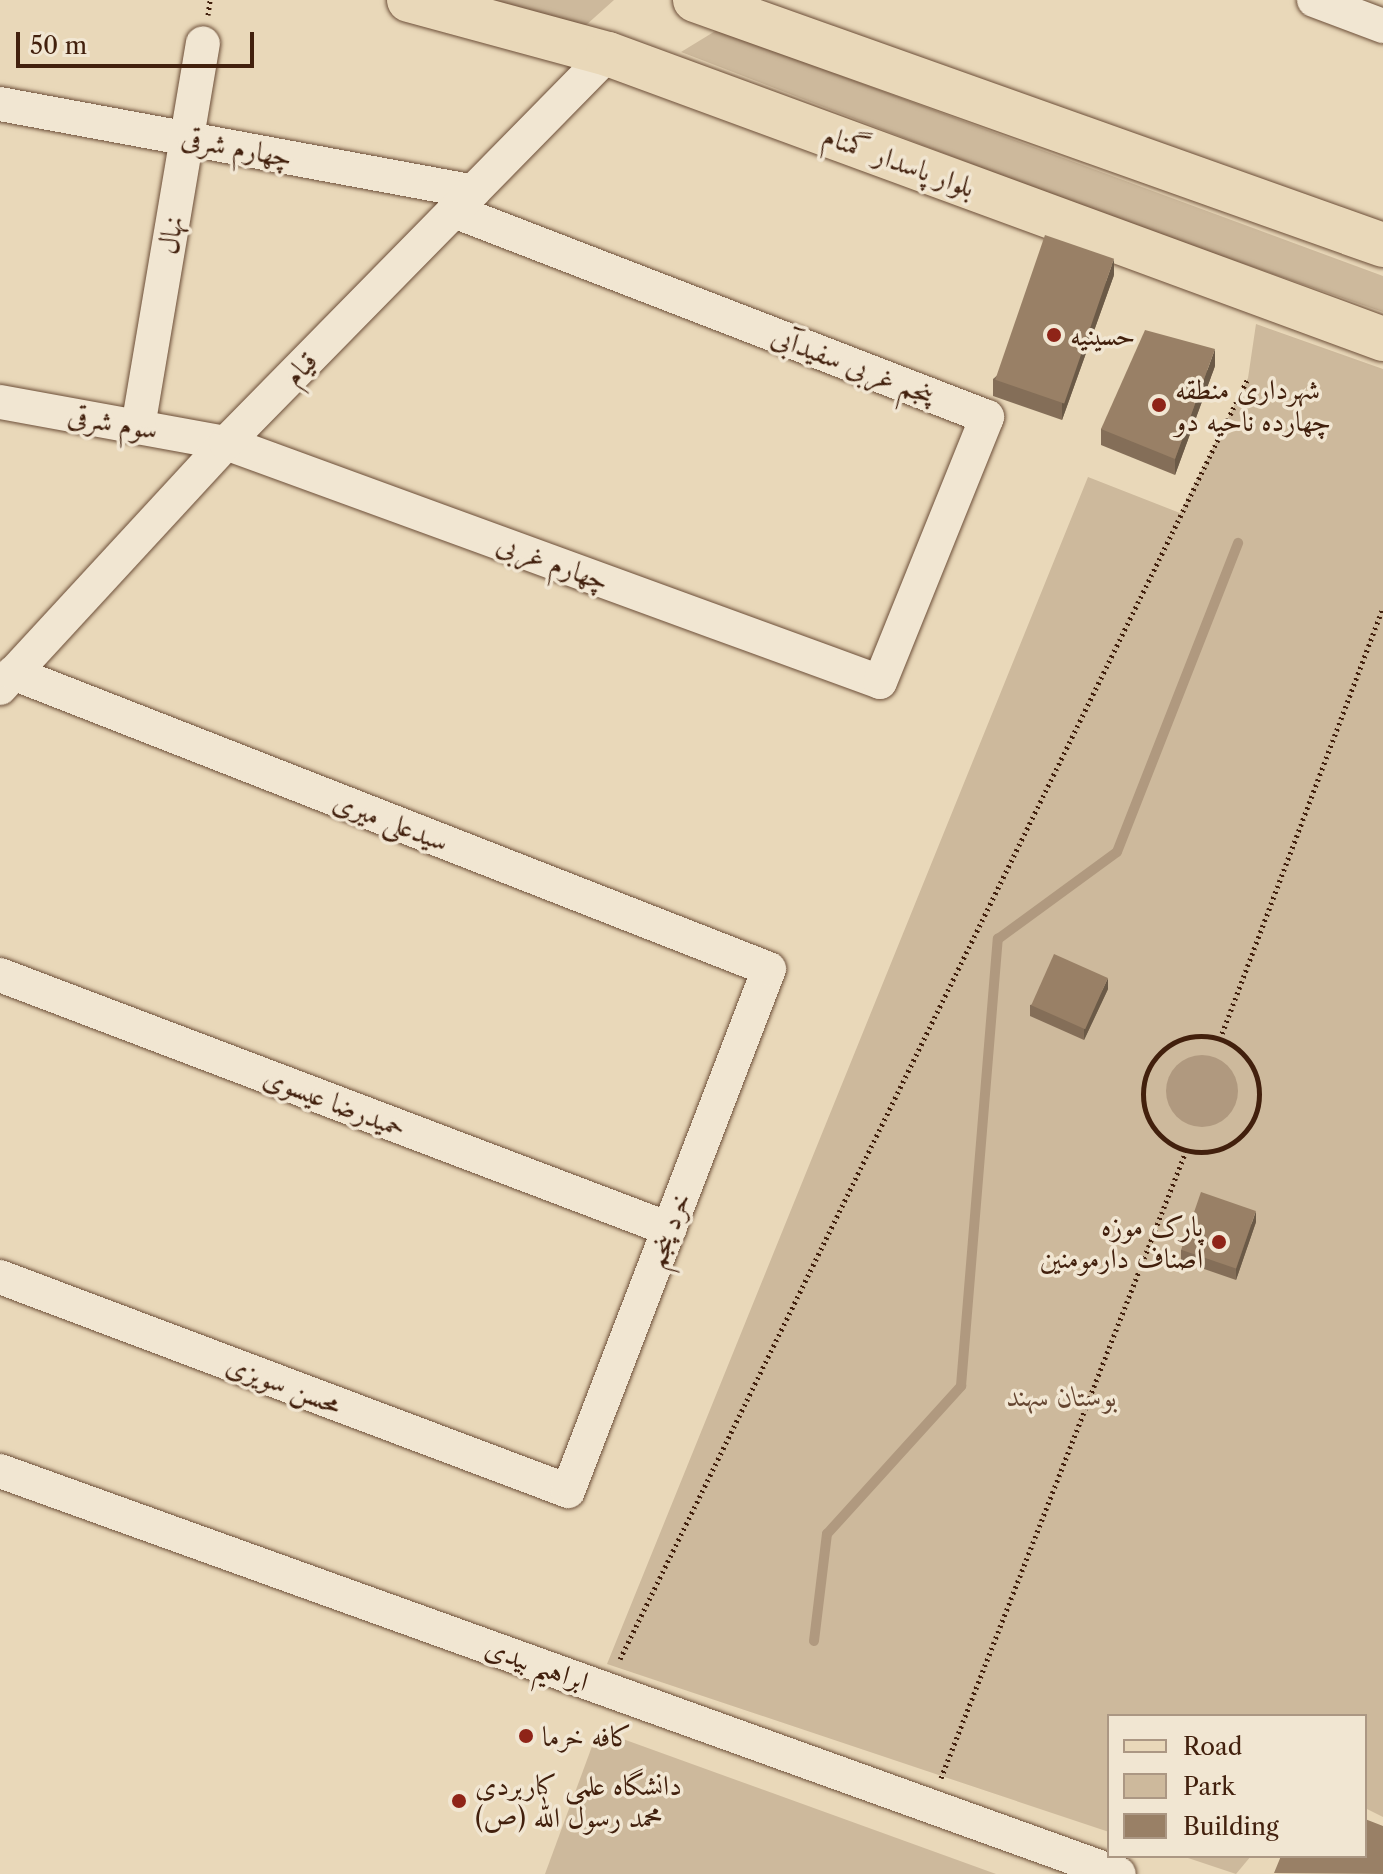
<!DOCTYPE html>
<meta charset="utf-8">
<style>
body{margin:0}
#map{position:relative;width:1383px;height:1874px;overflow:hidden;background:#e9d8b9;font-family:"Libre Caslon Text",Amiri,serif}
div>[style]{position:absolute}
.green>*{inset:0;background:#cdb99c}
.water>*{inset:0;background:#b0997f}
.round{border-radius:50%}
.stream>*{height:10px;margin:-5px;padding:0 5px;transform-origin:5px;border-radius:5px;background:#b0997f}
.path>*{height:5px;margin-top:-2.5px;transform-origin:0;background:repeating-linear-gradient(90deg,#42200d 0 2px,transparent 0 6px)}
.path>.ring{margin:-2.5px;padding:0;box-sizing:content-box;background:none;border:5px solid #42200d;border-radius:50%}
.roads{filter:drop-shadow(0 0 2px #6c4e38) drop-shadow(0 0 2px #6c4e38)}
.minor>*{height:34px;margin:-17px;padding:0 17px;transform-origin:17px;border-radius:17px;background:#f1e6d2}
.major>*{height:44px;margin:-22px;padding:0 22px;transform-origin:22px;border-radius:22px;background:#e9d8b9}
.wall>*{inset:0;background:#846e58}
.shaded-wall>*{inset:0;background:#6b5a47}
.building>*{inset:0;background:#998066;transform-origin:0 0}
.dots>*{width:22px;height:22px;translate:-50% -50%;box-sizing:border-box;border:4px solid #f1e6d2;border-radius:50%}
span{translate:-50% -50%;white-space:nowrap;text-align:center;line-height:1.15;-webkit-text-stroke:7px #f1e6d2;paint-order:stroke}
.street-label{font-size:28px;color:#42200d}
.poi-label{font-size:28px;color:#42200d}
.left{translate:0 -50%;text-align:left}
.right{translate:-100% -50%;text-align:right}
.park-label{font-size:28px;color:#654631;font-style:italic}
.legend{position:absolute;left:1107px;top:1714px;width:260px;height:144px;box-sizing:border-box;background:#f1e6d2;border:2px solid #ab9783;margin:0;padding:10px 14px;list-style:none;font-size:24px;color:#42200d}
.legend li{display:flex;align-items:center;gap:16px;height:40px}
.legend b{width:40px;border:2px solid #ab9783}
.scale{position:absolute;left:16px;top:32px;width:238px;height:36px;box-sizing:border-box;border:4px solid #42200d;border-top:0;padding-left:10px;font-size:24px;line-height:28px;white-space:nowrap;color:#42200d;-webkit-text-stroke:6px #f1e6d2;paint-order:stroke}
</style>
<div id="map">
<div class="green">
<div style="clip-path:polygon(491px 0,614px 0,585px 26px)"></div>
<div style="clip-path:polygon(717px 30px,1383px 276px,1383px 312px,1117px 220px,681px 52px)"></div>
<div style="clip-path:polygon(1256px 324px,1383px 369px,1383px 1817px,1365px 1808px,1365px 1716px,1109px 1716px,1109px 1832px,607px 1664px,1088px 477px,1180px 513px,1248px 378px)"></div>
<div style="clip-path:polygon(598px 1730px,996px 1874px,545px 1874px)"></div>
<div style="clip-path:polygon(1182px 1856px,1251px 1856px,1236px 1874px)"></div>
</div>
<div class="water">
<div class="round" style="left:1166px;top:1055px;width:72px;height:72px"></div>
</div>
<div class="stream">
<div style="left:814px;top:1641px;width:108px;rotate:-83.1deg"></div>
<div style="left:827px;top:1534px;width:200px;rotate:-47.8deg"></div>
<div style="left:961px;top:1386px;width:449px;rotate:-85.3deg"></div>
<div style="left:998px;top:939px;width:147px;rotate:-36.2deg"></div>
<div style="left:1117px;top:852px;width:332px;rotate:-68.6deg"></div>
</div>
<div class="path">
<div style="left:208px;top:15px;width:15px;rotate:-82deg"></div>
<div class="ring" style="left:1143px;top:1036px;width:111px;height:111px"></div>
<div style="left:1220px;top:1039px;width:461px;rotate:-69.3deg"></div>
<div style="left:620px;top:1659px;width:1427px;rotate:-63.88deg"></div>
<div style="left:941px;top:1778px;width:673px;rotate:-68.66deg"></div>
</div>
<div class="roads">
<div class="minor">
<div style="left:1314px;top:0;width:74px;rotate:20.6deg"></div>
<div style="left:0;top:104px;width:481px;rotate:10.5deg"></div>
<div style="left:0;top:402px;width:230px;rotate:10.3deg"></div>
<div style="left:226px;top:443px;width:696px;rotate:20.07deg"></div>
<div style="left:880px;top:682px;width:286px;rotate:-68deg"></div>
<div style="left:987px;top:417px;width:571px;rotate:-158.87deg"></div>
<div style="left:138px;top:427px;width:389px;rotate:-80.4deg"></div>
<div style="left:0;top:688px;width:333px;rotate:-47.3deg"></div>
<div style="left:226px;top:443px;width:545px;rotate:-45.52deg"></div>
<div style="left:0;top:975px;width:716px;rotate:20.79deg"></div>
<div style="left:0;top:1277px;width:607px;rotate:20.64deg"></div>
<div style="left:568px;top:1491px;width:559px;rotate:-68.94deg"></div>
<div style="left:769px;top:969px;width:812px;rotate:-158.62deg"></div>
<div style="left:0;top:1471px;width:1189px;rotate:19.81deg"></div>
</div>
<div class="major">
<div style="left:409px;top:0;width:206px;rotate:15.2deg"></div>
<div style="left:608px;top:54px;width:826px;rotate:20.19deg"></div>
<div style="left:695px;top:0;width:730px;rotate:19.6deg"></div>
</div>
</div>
<div class="wall">
<div style="clip-path:polygon(1114px 275px,1062px 420px,993px 396px,993px 379px)"></div>
<div style="clip-path:polygon(1215px 366px,1175px 475px,1101px 445px,1101px 429px)"></div>
<div style="clip-path:polygon(1108px 989px,1084px 1040px,1030px 1016px,1030px 1005px)"></div>
<div style="clip-path:polygon(1256px 1222px,1236px 1280px,1181px 1261px,1181px 1250px)"></div>
</div>
<div class="shaded-wall">
<div style="clip-path:polygon(1114px 259px,1114px 275px,1062px 420px,1062px 404px)"></div>
<div style="clip-path:polygon(1215px 349px,1215px 366px,1175px 475px,1175px 459px)"></div>
<div style="clip-path:polygon(1108px 978px,1108px 989px,1084px 1040px,1084px 1029px)"></div>
<div style="clip-path:polygon(1256px 1211px,1256px 1222px,1236px 1280px,1236px 1269px)"></div>
</div>
<div class="building">
<div style="left:1045px;top:235px;width:73px;height:153px;rotate:19deg"></div>
<div style="clip-path:polygon(1145px 330px,1215px 349px,1175px 459px,1101px 429px)"></div>
<div style="left:1054px;top:954px;width:59px;height:56px;rotate:24deg"></div>
<div style="left:1201px;top:1192px;width:58px;height:61px;rotate:19deg"></div>
<div style="clip-path:polygon(1365px 1819px,1383px 1826px,1383px 1874px,1274px 1873px,1281px 1856px,1365px 1856px)"></div>
</div>
<div class="dots">
<div style="left:1054px;top:335px;background:#8f2418"></div>
<div style="left:1159px;top:405px;background:#8f2418"></div>
<div style="left:1219px;top:1242px;background:#8f2418"></div>
<div style="left:526px;top:1736px;background:#8f2418"></div>
<div style="left:459px;top:1801px;background:#8f2418"></div>
</div>
<div class="street-label">
<span style="left:237px;top:147px;rotate:11deg">چهارم شرقی</span>
<span style="left:899px;top:161px;rotate:20deg">بلوار پاسدار گمنام</span>
<span style="left:170px;top:235px;rotate:-80deg">نهال</span>
<span style="left:853px;top:365px;rotate:21deg">پنجم غربی سفیدآبی</span>
<span style="left:300px;top:368px;rotate:-46deg">قیام</span>
<span style="left:113px;top:422px;rotate:10deg">سوم شرقی</span>
<span style="left:553px;top:562px;rotate:20deg">چهارم غربی</span>
<span style="left:391px;top:821px;rotate:21deg">سیدعلی میری</span>
<span style="left:335px;top:1102px;rotate:21deg">حمیدرضا عیسوی</span>
<span style="left:668px;top:1230px;rotate:-69deg">خرد پنجم</span>
<span style="left:284px;top:1384px;rotate:21deg">محسن سویزی</span>
<span style="left:537px;top:1664px;rotate:20deg">ابراهیم بیدی</span>
</div>
<div class="poi-label">
<span class="left" style="left:1070px;top:335px">حسینیه</span>
<span class="left" style="left:1175px;top:405px">شهرداری منطقه<br>چهارده ناحیه دو</span>
<span class="right" style="left:1203px;top:1242px">پارک موزه<br>اصناف دارمومنین</span>
<span class="left" style="left:542px;top:1736px">کافه خرما</span>
<span class="left" style="left:475px;top:1801px">دانشگاه علمی کاربردی<br>محمد رسول الله (ص)</span>
</div>
<div class="park-label">
<span style="left:1062px;top:1396px">بوستان سهند</span>
</div>
<ul class="legend">
<li><b style="height:10px;background:#e9d8b9"></b>Road</li>
<li><b style="height:22px;background:#cdb99c"></b>Park</li>
<li><b style="height:22px;background:#998066"></b>Building</li>
</ul>
<div class="scale">50 m</div>
</div>
